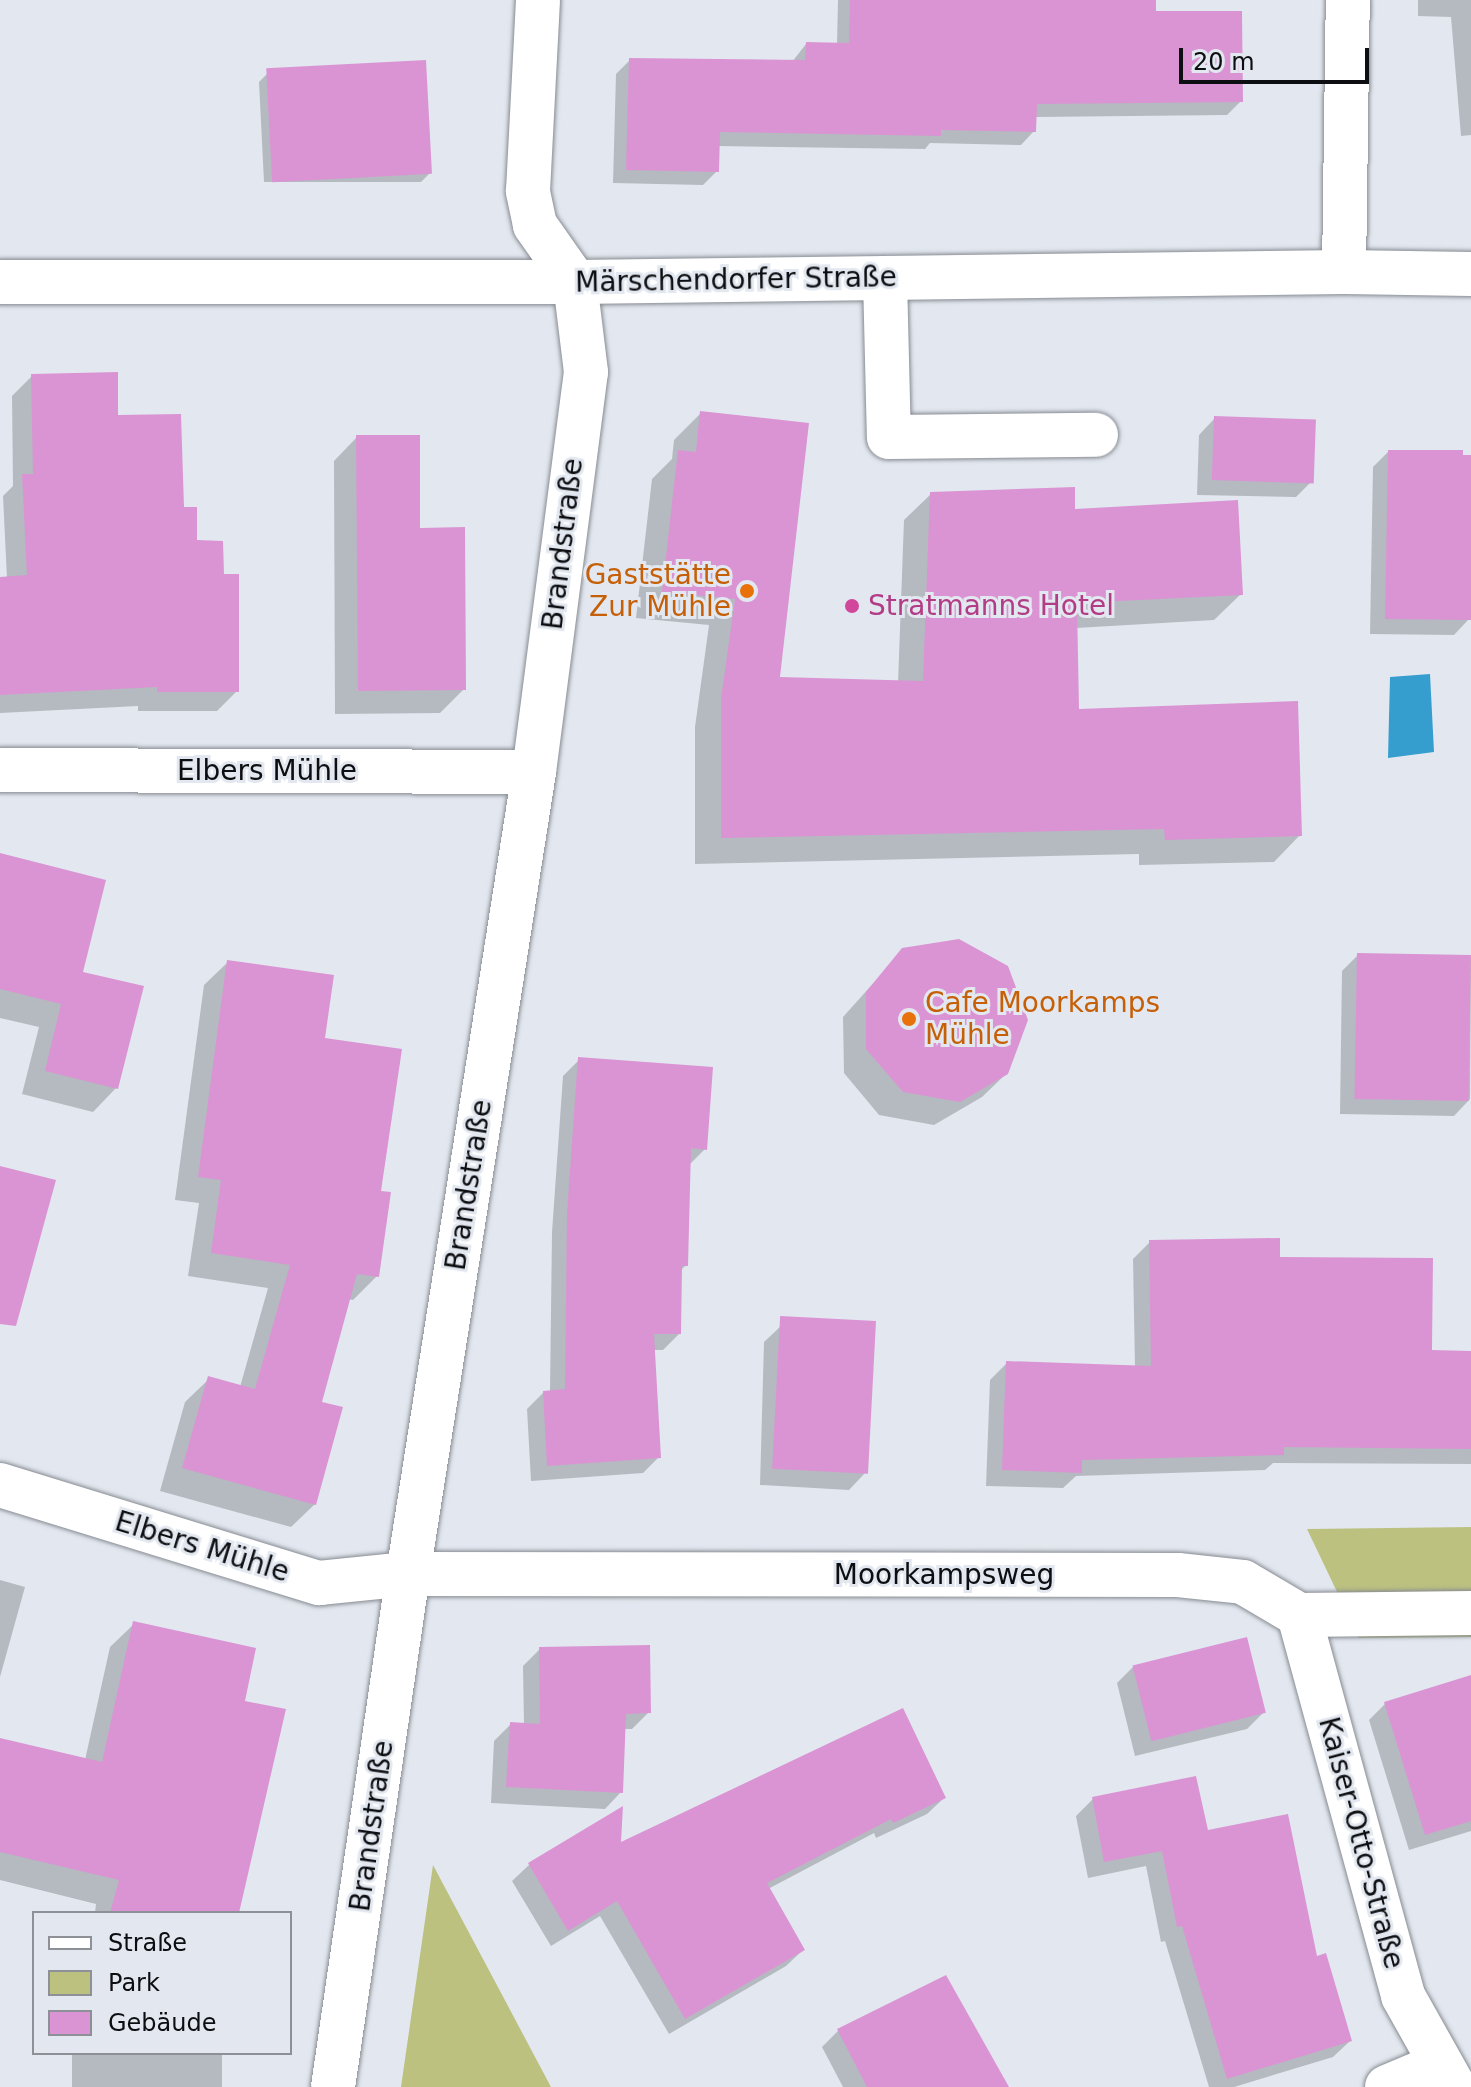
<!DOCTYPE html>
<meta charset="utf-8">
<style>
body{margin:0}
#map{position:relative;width:1471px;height:2087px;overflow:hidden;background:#e3e8f0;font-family:"DejaVu Sans",sans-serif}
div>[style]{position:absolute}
.green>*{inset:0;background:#bcc180}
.water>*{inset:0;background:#369dcf}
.shadow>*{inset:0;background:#0003;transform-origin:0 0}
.building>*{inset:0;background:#da94d3;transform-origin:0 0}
.roads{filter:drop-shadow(0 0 2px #878b92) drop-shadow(0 0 2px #878b92)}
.minor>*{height:44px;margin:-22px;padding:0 22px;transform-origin:22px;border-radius:22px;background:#fff}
.dots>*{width:22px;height:22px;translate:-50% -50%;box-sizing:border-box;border:4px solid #e3e8f0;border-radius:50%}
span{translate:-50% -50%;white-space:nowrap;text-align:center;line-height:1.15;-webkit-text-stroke:6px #e3e8f0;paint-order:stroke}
.street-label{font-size:28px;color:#0d0e11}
.food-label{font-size:28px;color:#c56008}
.right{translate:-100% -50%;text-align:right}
.left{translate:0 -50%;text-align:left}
.hotel-label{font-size:28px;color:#b23c85}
.legend{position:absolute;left:32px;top:1911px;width:260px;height:144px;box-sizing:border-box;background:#e3e8f0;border:2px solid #8d9197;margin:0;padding:10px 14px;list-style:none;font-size:24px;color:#0d0e11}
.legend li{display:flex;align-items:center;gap:16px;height:40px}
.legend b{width:40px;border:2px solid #8d9197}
.scale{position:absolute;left:1179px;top:48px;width:190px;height:36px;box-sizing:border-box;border:4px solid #0d0e11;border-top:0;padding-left:10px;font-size:24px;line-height:28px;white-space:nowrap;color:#0d0e11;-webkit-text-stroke:6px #e3e8f0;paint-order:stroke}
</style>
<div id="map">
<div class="green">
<div style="clip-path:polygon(1471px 1527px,1471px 1637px,1359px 1638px,1307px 1529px)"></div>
<div style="clip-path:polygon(433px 1865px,551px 2087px,401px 2087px)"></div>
</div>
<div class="water">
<div style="clip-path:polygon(1430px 674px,1434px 752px,1388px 758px,1390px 677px)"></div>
</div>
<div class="shadow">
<div style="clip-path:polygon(838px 0,1154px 0,1154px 13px,1241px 101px,1227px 115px,1035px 117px,1034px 131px,1021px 145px,930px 143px,925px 149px,717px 146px,717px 171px,703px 185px,613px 183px,616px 74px,630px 60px,792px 62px,806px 44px,837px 45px)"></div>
<div style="clip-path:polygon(1418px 0,1471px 0,1471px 135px,1461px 136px,1451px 17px,1418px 16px)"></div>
<div style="clip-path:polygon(267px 74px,429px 174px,421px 182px,264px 182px,259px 82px)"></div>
<div style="clip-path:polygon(32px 376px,116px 418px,182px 509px,195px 542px,222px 576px,237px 691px,217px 711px,138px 711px,138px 706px,0 713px,0 579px,7px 578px,3px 496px,13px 486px,12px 396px)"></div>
<div style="clip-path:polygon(701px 413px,778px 679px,898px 683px,904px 520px,931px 494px,1074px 511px,1241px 594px,1214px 620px,1076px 628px,1077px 711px,1300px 835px,1274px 862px,1139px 865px,1139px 854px,695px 864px,695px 727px,709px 625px,636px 618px,652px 479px,672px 459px,674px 440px)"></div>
<div style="clip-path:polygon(1215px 418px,1312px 481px,1296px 497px,1197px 495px,1199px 435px)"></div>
<div style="clip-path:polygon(357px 437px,418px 530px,464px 689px,440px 713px,335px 714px,334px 461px)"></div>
<div style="clip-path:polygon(1388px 452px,1471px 457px,1469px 619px,1454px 635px,1370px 634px,1373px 467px)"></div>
<div style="clip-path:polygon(0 855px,81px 973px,116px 1088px,93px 1112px,22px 1094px,39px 1027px,0 1018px)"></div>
<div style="clip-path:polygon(903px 950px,1007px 1073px,982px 1097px,934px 1125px,879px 1115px,844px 1073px,843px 1017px)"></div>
<div style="clip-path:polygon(1358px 955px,1471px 957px,1470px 1099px,1454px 1116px,1340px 1114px,1342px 971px)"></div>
<div style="clip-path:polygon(228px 962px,323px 1040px,379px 1192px,377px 1276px,353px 1300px,348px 1299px,320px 1403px,315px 1504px,291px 1527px,160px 1491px,185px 1402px,209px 1379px,240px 1387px,268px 1288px,188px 1276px,199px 1203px,175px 1200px,204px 985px)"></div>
<div style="clip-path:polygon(579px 1060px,705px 1149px,688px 1166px,686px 1265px,680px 1271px,679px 1334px,663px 1350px,653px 1350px,659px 1457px,643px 1473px,531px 1481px,527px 1409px,543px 1393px,550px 1392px,552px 1232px,563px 1076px)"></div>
<div style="clip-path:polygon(1150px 1242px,1278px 1259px,1429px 1352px,1471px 1353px,1471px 1464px,1273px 1463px,1265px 1470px,1076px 1476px,1063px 1488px,986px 1486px,990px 1380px,1007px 1363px,1135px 1368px,1133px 1259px)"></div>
<div style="clip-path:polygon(781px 1326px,865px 1473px,849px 1490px,760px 1485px,764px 1342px)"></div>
<div style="clip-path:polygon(0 1580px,25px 1587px,0 1677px)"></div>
<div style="clip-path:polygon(134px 1624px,243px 1702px,237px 1913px,95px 1913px,96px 1904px,0 1880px,0 1746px,85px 1760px,110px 1647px)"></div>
<div style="clip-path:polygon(540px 1649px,649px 1712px,632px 1729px,624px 1729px,621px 1792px,605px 1809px,491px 1803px,494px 1741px,511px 1724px,524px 1725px,523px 1666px)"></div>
<div style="clip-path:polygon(1133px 1667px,1264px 1712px,1247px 1729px,1135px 1756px,1117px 1683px)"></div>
<div style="clip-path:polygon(1471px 1678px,1471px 1831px,1409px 1850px,1369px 1720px,1385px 1704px)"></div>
<div style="clip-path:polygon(944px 1798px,927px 1814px,876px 1838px,874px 1833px,768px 1889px,803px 1950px,786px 1966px,669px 2034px,600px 1916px,551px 1946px,512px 1881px,529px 1865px,621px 1810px,619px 1845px)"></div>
<div style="clip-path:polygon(1093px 1799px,1206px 1833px,1316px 1958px,1350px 2041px,1333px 2057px,1234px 2087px,1209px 2087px,1165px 1941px,1161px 1942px,1146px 1866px,1088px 1878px,1076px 1816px)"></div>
<div style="clip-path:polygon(838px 2031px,1007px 2087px,843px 2087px,822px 2047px)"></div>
<div style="left:72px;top:2053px;width:150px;height:35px"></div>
</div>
<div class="building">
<div style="clip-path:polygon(850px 0,1156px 0,1156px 11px,1242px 11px,1243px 102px,1037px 104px,1036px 132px,941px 130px,941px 136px,720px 132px,719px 172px,626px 170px,629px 58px,805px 60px,806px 42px,849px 43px)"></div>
<div style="left:426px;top:60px;width:114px;height:160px;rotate:87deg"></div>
<div style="clip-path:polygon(118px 372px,118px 415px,181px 414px,184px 507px,197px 507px,197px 540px,223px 541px,224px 574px,239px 574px,239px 692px,157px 692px,157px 687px,0 695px,0 577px,27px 575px,22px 474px,33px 474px,31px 374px)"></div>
<div style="clip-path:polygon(700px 411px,809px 423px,780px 677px,923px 681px,930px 492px,1075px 487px,1075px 509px,1238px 500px,1243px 595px,1077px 603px,1079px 709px,1298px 701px,1302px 836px,1165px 840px,1164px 829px,721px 838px,721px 699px,735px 599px,662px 592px,678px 450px,696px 452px)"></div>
<div style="left:1214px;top:416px;width:102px;height:64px;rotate:2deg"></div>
<div style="clip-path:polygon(356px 435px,420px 435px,420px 528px,465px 527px,466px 690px,358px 691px)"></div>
<div style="clip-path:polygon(1388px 450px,1463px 450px,1463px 455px,1471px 455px,1471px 620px,1385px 619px)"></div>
<div style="clip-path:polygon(0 853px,106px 880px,83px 972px,144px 986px,118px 1089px,45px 1071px,61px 1004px,0 989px)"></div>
<div style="clip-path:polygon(959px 939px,1008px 966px,1028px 1020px,1008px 1074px,960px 1102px,903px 1092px,866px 1049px,866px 992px,902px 948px)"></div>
<div style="left:1357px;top:953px;width:114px;height:146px;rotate:1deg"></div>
<div style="clip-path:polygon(227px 960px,334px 975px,325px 1038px,402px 1049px,381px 1191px,391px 1192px,379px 1277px,357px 1274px,322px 1402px,343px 1407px,316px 1505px,182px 1468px,208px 1376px,255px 1389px,290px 1265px,211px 1253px,221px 1180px,198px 1177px)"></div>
<div style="clip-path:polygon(578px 1057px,713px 1067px,707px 1150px,691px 1148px,688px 1266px,682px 1266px,681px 1334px,654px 1334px,661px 1458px,547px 1466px,543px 1391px,565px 1389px,567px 1214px)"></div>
<div style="clip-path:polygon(0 1166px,56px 1180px,16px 1326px,0 1324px)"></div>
<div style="clip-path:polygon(1280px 1238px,1280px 1257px,1433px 1258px,1432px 1350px,1471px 1351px,1471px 1449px,1284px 1447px,1284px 1455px,1082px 1460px,1082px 1473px,1002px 1470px,1006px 1361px,1151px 1366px,1149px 1240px)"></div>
<div style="left:876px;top:1321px;width:153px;height:96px;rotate:93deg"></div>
<div style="clip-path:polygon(133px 1621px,256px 1648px,245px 1701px,286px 1709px,239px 1913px,110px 1913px,119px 1880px,0 1852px,0 1738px,102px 1762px)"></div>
<div style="left:1247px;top:1637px;width:78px;height:118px;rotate:76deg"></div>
<div style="clip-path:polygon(650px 1645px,651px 1713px,626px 1714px,623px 1793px,506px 1787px,510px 1722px,540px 1724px,539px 1647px)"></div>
<div style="clip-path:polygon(1471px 1675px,1471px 1821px,1425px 1835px,1384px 1702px)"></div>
<div style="clip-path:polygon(903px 1708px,946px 1798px,893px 1823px,891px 1819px,767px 1883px,805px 1950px,685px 2019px,617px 1901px,568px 1931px,528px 1863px,623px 1806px,621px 1842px)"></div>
<div style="clip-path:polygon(1196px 1776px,1208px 1830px,1288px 1814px,1317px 1956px,1326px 1953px,1352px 2041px,1227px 2079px,1182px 1926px,1177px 1927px,1162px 1851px,1104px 1862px,1092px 1797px)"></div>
<div style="clip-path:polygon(946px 1975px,1009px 2087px,867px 2087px,837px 2029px)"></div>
</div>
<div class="roads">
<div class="minor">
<div style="left:1344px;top:272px;width:272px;rotate:-89.2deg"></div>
<div style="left:885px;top:278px;width:159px;rotate:88.6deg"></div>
<div style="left:889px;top:437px;width:207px;rotate:-0.6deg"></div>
<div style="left:0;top:282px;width:575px"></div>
<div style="left:575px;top:282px;width:769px;rotate:-0.75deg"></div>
<div style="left:1344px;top:272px;width:127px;rotate:0.9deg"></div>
<div style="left:0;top:770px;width:534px;rotate:0.21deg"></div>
<div style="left:0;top:1485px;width:334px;rotate:17.1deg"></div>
<div style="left:319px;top:1583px;width:89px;rotate:-5.8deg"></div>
<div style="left:408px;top:1574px;width:770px;rotate:0.07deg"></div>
<div style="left:1178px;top:1575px;width:65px;rotate:6.1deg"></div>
<div style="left:1243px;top:1582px;width:65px;rotate:30.5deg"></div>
<div style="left:1299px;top:1615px;width:172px;rotate:-0.7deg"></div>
<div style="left:1299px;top:1615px;width:395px;rotate:74.7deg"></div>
<div style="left:1403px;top:1996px;width:104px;rotate:60.7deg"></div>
<div style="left:333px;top:2087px;width:518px;rotate:-81.68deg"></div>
<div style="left:408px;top:1574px;width:812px;rotate:-81.07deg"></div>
<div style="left:534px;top:772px;width:403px;rotate:-82.6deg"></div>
<div style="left:586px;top:372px;width:91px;rotate:-97deg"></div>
<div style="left:575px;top:282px;width:70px;rotate:-125.1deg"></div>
<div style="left:535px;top:225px;width:35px;rotate:-102deg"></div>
<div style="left:528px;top:191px;width:191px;rotate:-87deg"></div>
<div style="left:1387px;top:2087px;width:56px;rotate:-22.9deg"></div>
</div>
</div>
<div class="dots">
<div style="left:747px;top:591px;background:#e8710a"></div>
<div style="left:852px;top:606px;background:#d1479c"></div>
<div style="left:909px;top:1019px;background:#e8710a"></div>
</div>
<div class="street-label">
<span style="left:736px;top:280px;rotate:-1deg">Märschendorfer Straße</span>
<span style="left:563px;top:544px;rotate:-83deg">Brandstraße</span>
<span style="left:267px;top:771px">Elbers Mühle</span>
<span style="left:469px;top:1185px;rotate:-81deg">Brandstraße</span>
<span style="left:202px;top:1547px;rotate:17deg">Elbers Mühle</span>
<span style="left:944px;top:1575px">Moorkampsweg</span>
<span style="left:372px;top:1826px;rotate:-82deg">Brandstraße</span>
<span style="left:1361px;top:1843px;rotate:75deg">Kaiser-Otto-Straße</span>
</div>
<div class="food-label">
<span class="right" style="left:731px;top:591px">Gaststätte<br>Zur Mühle</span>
<span class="left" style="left:925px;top:1019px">Cafe Moorkamps<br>Mühle</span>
</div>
<div class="hotel-label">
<span class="left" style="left:868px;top:606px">Stratmanns Hotel</span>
</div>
<ul class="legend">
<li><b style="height:10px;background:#fff"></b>Straße</li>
<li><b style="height:22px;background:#bcc180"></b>Park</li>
<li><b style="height:22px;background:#da94d3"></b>Gebäude</li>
</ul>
<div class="scale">20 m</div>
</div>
